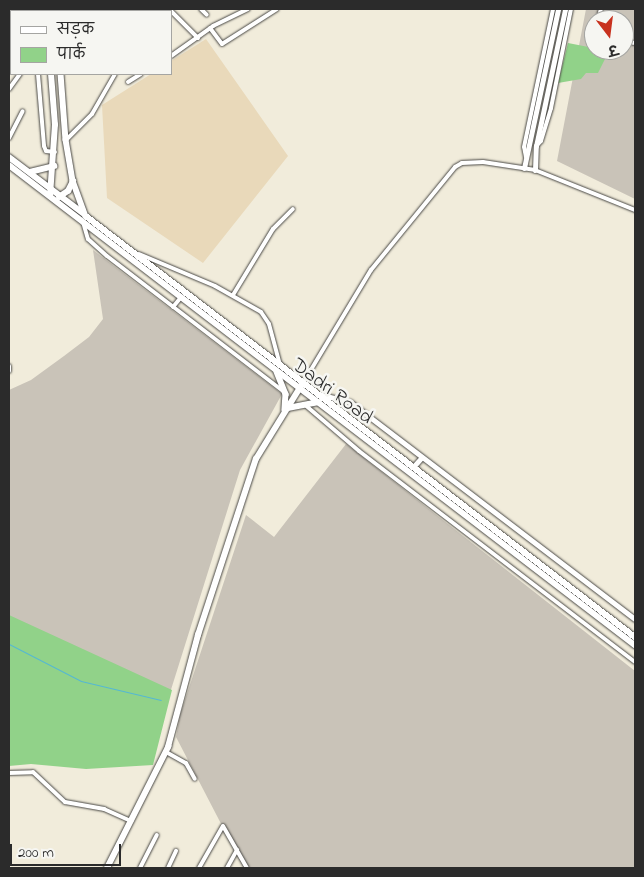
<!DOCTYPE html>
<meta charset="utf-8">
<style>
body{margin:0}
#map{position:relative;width:644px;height:877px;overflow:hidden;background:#f1ecdb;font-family:"Indie Flower","Playpen Sans Deva",sans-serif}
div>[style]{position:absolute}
.built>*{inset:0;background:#e9d9ba}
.industrial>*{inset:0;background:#c9c3b8}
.green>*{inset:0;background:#91d289}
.stream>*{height:1px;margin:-0.5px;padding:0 0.5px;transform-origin:0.5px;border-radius:0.5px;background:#55b8d3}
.roads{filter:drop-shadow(0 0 1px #494845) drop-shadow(0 0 1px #494845)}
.minor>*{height:4px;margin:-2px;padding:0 2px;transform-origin:2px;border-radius:2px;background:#fff}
.tertiary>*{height:5px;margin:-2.5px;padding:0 2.5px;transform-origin:2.5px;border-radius:2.5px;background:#fff}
.secondary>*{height:5.5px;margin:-2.75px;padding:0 2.75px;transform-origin:2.75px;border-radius:2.75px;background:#fff}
span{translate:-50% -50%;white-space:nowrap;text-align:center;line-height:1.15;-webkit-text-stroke:5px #f6f6f2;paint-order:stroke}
.street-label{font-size:20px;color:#2b2b2b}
.frame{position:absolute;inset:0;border:10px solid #2b2b2b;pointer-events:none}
.legend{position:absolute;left:10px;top:10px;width:162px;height:65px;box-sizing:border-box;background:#f6f6f2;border:1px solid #a5a5a2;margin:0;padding:6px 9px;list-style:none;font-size:15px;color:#2b2b2b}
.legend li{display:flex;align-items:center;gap:10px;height:25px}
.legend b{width:25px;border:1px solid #a5a5a2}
.north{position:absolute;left:584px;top:10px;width:50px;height:50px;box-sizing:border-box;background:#f6f6f2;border:1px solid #a5a5a2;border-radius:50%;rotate:165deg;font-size:14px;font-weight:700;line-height:20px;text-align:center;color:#2b2b2b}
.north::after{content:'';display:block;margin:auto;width:18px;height:22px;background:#c8321e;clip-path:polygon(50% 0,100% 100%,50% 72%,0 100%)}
.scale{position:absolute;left:10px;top:844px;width:111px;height:22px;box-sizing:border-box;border:2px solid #2b2b2b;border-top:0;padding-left:6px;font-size:15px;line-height:18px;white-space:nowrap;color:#2b2b2b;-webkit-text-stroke:4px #f6f6f2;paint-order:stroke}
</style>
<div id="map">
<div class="built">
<div style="clip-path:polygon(206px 39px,288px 156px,203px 263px,107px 198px,102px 105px,151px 74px,171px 74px,171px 61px)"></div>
</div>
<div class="industrial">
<div style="clip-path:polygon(evenodd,586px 9px,635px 9px,635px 199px,557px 161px,586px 9px,594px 20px,624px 20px,624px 50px,594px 50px,594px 20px)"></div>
<div style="clip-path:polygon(93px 250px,282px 394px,240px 470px,169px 696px,9px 625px,9px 390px,31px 380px,64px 356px,89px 337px,103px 319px)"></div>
<div style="clip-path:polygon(346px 444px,635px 671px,635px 868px,244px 868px,176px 737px,180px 715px,246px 515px,274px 537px)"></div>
</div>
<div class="green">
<div style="clip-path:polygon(568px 43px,609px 51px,598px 73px,586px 73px,581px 79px,558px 83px)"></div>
<div style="clip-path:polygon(9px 615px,172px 690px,153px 765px,86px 769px,31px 764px,9px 766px)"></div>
</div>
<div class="stream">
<div style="left:9px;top:644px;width:81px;rotate:27.2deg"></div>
<div style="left:81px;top:681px;width:82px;rotate:13.4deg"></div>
</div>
<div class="roads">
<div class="minor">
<div style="left:28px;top:9px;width:3px;rotate:45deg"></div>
<div style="left:169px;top:9px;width:41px;rotate:45deg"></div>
<div style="left:201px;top:9px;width:8px;rotate:45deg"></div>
<div style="left:150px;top:11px;width:3px;rotate:-45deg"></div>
<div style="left:598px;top:20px;width:11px;rotate:-75deg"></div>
<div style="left:210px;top:28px;width:20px;rotate:53deg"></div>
<div style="left:222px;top:44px;width:65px;rotate:-32.5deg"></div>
<div style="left:624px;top:41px;width:11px;rotate:10deg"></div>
<div style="left:171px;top:56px;width:52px;rotate:-35.5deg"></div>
<div style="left:213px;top:26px;width:39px;rotate:-26deg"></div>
<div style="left:38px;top:74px;width:72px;rotate:85.2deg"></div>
<div style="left:44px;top:146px;width:5px;rotate:68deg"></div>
<div style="left:46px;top:151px;width:9px;rotate:6deg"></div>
<div style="left:128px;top:82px;width:15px;rotate:-32deg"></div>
<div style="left:9px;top:89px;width:19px;rotate:-54deg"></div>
<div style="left:9px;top:138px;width:30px;rotate:-63deg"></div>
<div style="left:66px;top:140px;width:37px;rotate:-45deg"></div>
<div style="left:92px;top:114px;width:46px;rotate:-60.1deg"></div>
<div style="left:536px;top:146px;width:7px;rotate:-45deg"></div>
<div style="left:541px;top:141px;width:34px;rotate:-73deg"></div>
<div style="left:551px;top:108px;width:101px;rotate:-78.6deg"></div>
<div style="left:526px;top:157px;width:10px;rotate:-101deg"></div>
<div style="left:524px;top:147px;width:141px;rotate:-78.1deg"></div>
<div style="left:83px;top:222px;width:18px;rotate:74deg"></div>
<div style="left:88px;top:239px;width:25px;rotate:42deg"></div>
<div style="left:107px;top:256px;width:223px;rotate:37.5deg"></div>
<div style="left:139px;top:254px;width:82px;rotate:22.8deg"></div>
<div style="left:215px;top:286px;width:53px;rotate:29.5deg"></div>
<div style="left:261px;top:312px;width:14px;rotate:56deg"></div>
<div style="left:269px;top:324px;width:42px;rotate:75deg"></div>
<div style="left:233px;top:295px;width:77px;rotate:-58.8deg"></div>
<div style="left:273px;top:229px;width:28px;rotate:-45deg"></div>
<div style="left:173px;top:307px;width:13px;rotate:-51deg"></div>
<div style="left:9px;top:366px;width:5px;rotate:90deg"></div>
<div style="left:303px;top:383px;width:132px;rotate:-59deg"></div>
<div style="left:371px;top:270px;width:133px;rotate:-50.8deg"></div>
<div style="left:455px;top:167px;width:8px;rotate:-30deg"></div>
<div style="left:462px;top:163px;width:21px;rotate:-3deg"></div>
<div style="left:483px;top:162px;width:53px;rotate:8.7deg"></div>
<div style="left:535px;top:170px;width:108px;rotate:21.8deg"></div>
<div style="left:304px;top:404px;width:72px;rotate:40.5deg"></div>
<div style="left:359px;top:451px;width:347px;rotate:37.4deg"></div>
<div style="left:166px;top:752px;width:23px;rotate:29deg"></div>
<div style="left:186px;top:763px;width:18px;rotate:61deg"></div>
<div style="left:9px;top:773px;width:24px;rotate:-2deg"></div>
<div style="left:33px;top:772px;width:44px;rotate:43.2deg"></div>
<div style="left:65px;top:802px;width:40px;rotate:10deg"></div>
<div style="left:104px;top:809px;width:30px;rotate:24deg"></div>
<div style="left:140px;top:868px;width:37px;rotate:-63deg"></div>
<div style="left:168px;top:868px;width:19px;rotate:-65deg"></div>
<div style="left:199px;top:868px;width:48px;rotate:-60.3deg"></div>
<div style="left:223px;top:826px;width:48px;rotate:60.3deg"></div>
<div style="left:227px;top:868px;width:21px;rotate:-61deg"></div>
</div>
<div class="tertiary">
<div style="left:524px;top:168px;width:163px;rotate:-77.9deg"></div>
<div style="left:535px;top:170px;width:24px;rotate:-88deg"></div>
<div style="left:536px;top:146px;width:140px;rotate:-78deg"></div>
<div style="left:318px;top:394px;width:33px;rotate:14deg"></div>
<div style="left:350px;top:402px;width:358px;rotate:37.3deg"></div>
<div style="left:413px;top:467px;width:13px;rotate:-48deg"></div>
</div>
<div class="secondary">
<div style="left:36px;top:9px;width:3px;rotate:45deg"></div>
<div style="left:52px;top:9px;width:2px;rotate:90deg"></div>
<div style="left:61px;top:74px;width:66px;rotate:85.7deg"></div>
<div style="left:66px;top:140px;width:42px;rotate:80.3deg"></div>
<div style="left:73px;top:181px;width:37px;rotate:70deg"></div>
<div style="left:86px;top:216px;width:692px;rotate:37.48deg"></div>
<div style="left:9px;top:157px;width:93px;rotate:37.1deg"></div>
<div style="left:9px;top:165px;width:789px;rotate:37.48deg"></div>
<div style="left:30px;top:172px;width:25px;rotate:-14deg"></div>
<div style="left:50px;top:196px;width:71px;rotate:-86deg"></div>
<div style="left:55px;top:125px;width:51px;rotate:-94.5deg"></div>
<div style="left:59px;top:197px;width:11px;rotate:-34deg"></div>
<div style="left:68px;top:191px;width:11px;rotate:-63deg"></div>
<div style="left:277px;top:372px;width:24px;rotate:68deg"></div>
<div style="left:286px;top:394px;width:16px;rotate:94deg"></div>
<div style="left:288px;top:408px;width:31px;rotate:-11deg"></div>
<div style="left:107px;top:868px;width:136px;rotate:-63.2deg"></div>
<div style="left:168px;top:747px;width:116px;rotate:-75deg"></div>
<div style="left:198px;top:635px;width:185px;rotate:-71.8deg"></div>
<div style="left:256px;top:459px;width:86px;rotate:-58.3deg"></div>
</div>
</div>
<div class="street-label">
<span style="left:332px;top:392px;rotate:37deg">Dadri Road</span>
</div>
<div class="frame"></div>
<ul class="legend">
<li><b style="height:6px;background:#fff"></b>सड़क</li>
<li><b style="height:14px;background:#91d289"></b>पार्क</li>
</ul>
<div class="north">उ</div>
<div class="scale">200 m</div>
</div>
